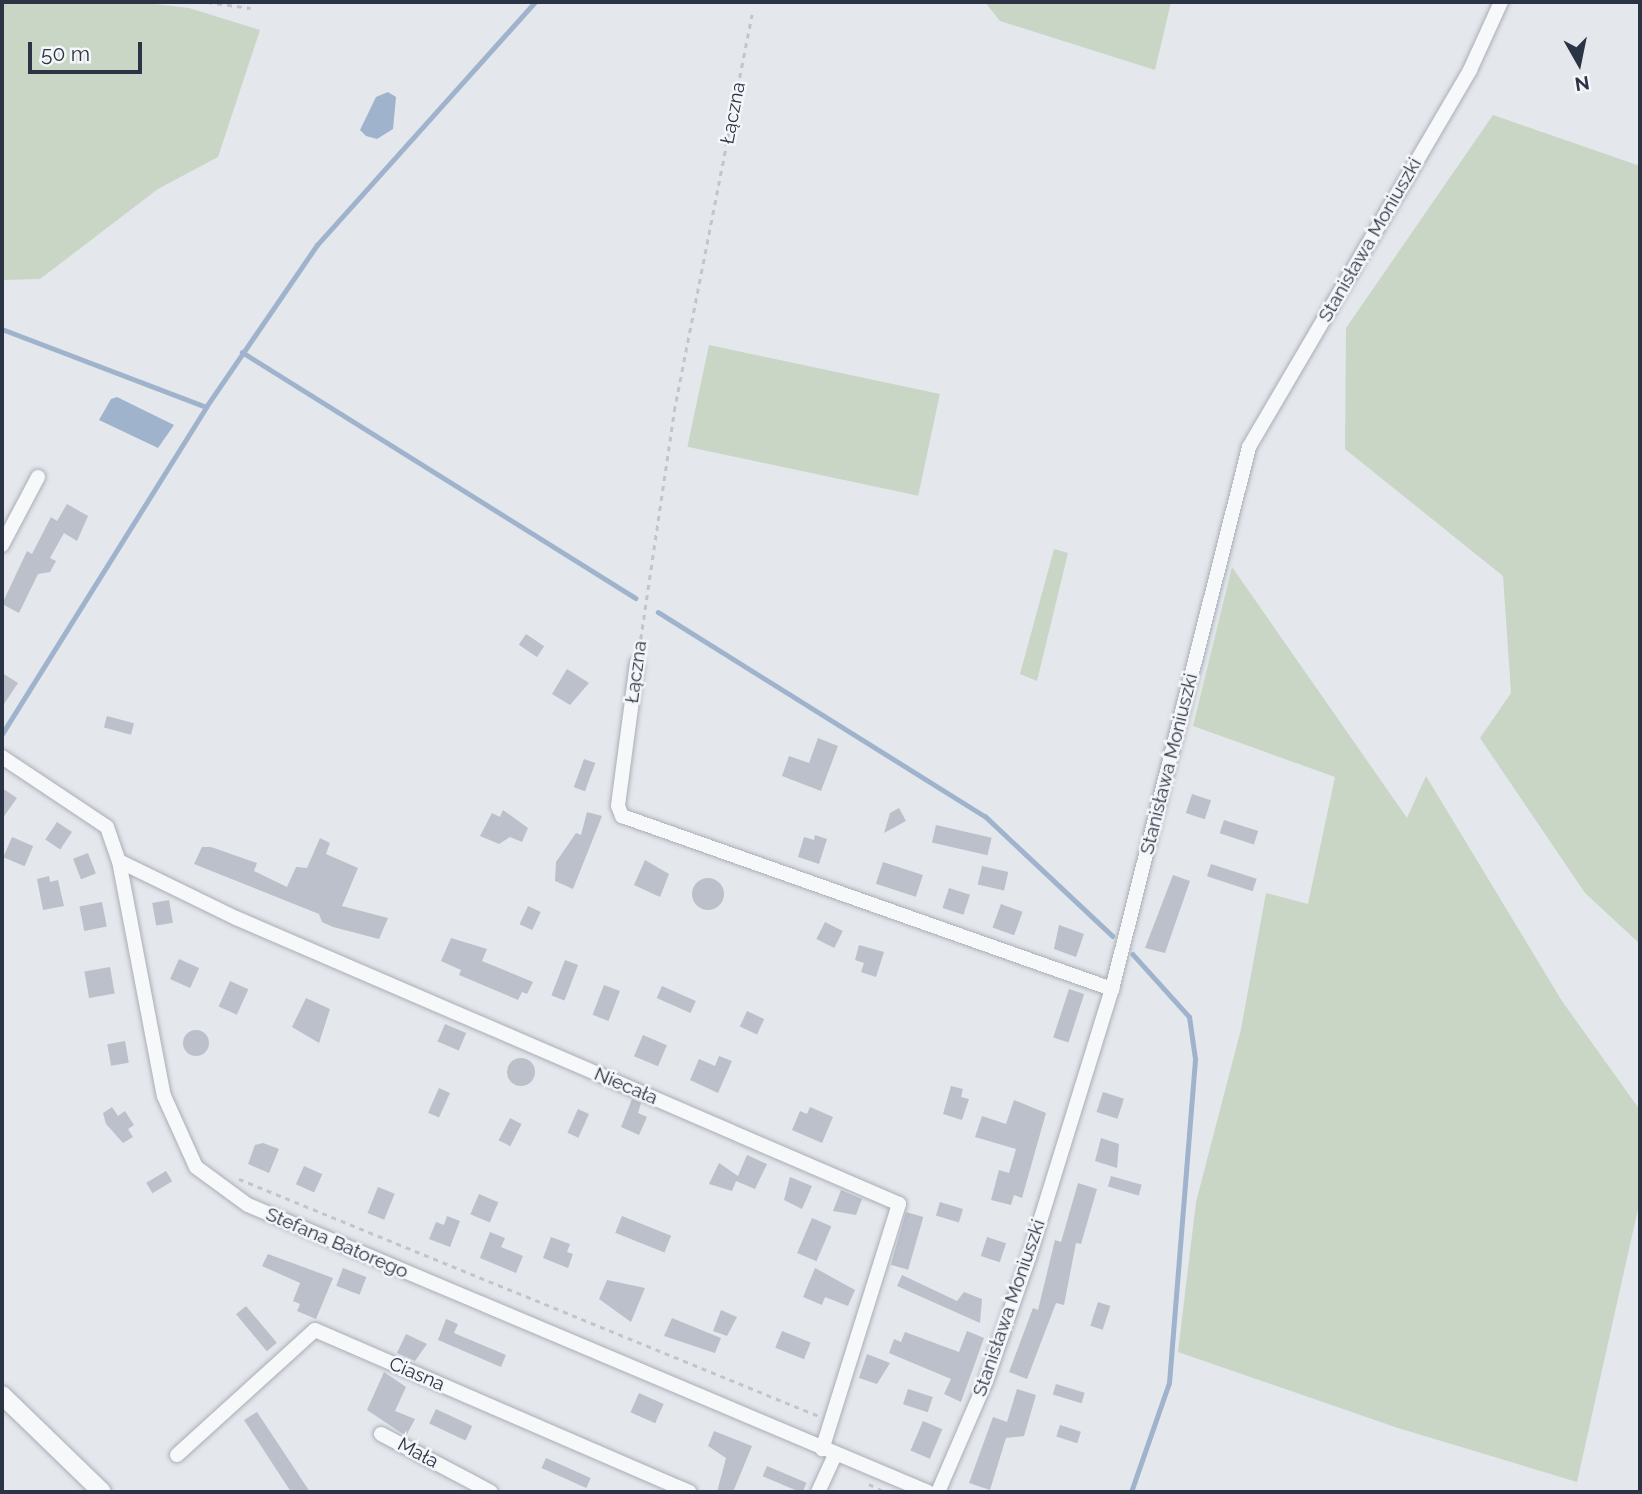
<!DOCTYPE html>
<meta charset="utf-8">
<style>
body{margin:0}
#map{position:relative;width:1642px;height:1494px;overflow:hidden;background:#e4e7ec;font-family:Raleway,sans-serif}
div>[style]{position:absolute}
.green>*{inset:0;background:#c9d6c5;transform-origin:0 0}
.water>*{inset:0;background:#9fb4cc}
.stream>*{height:4.5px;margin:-2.25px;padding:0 2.25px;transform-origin:2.25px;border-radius:2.25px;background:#9fb4cc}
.building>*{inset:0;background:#bbc0ca;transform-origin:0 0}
.round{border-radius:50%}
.path>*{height:2.5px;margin-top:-1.25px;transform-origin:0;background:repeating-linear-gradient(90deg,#c2c5cb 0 5px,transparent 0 10px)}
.roads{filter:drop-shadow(0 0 2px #a9aeb7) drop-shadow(0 0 2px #a9aeb7)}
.minor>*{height:14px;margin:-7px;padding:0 7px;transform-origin:7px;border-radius:7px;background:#f7f8fa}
.tertiary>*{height:18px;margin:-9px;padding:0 9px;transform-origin:9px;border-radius:9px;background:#f7f8fa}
span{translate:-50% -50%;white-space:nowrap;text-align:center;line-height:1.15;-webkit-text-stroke:5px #f4f6f9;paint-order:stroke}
.street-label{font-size:19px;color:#2b3445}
.frame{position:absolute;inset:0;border:4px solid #2b3445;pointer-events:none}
.north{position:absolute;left:1544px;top:28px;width:70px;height:70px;-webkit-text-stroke:5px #f4f6f9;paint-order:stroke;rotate:171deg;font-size:19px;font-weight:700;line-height:28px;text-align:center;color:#2b3445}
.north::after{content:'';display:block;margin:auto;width:24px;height:32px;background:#2b3445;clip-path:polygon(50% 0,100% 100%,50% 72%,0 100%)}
.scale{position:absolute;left:28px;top:42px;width:114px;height:32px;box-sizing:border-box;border:4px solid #2b3445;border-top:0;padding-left:9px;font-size:21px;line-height:24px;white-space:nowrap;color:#2b3445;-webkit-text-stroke:5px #f4f6f9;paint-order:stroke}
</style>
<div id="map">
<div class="green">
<div style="clip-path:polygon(2px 2px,137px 2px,189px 8px,260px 30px,218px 157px,158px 189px,40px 279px,2px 280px)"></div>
<div style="clip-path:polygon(985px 2px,1171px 2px,1155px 70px,1000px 21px)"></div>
<div style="clip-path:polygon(1493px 115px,1640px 166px,1640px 944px,1585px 893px,1480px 738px,1511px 693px,1503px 576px,1345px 449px,1346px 328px)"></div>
<div style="left:709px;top:345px;width:236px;height:104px;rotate:12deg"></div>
<div style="clip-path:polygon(1054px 549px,1068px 553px,1037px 681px,1020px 674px)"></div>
<div style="clip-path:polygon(1232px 567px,1407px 818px,1426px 776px,1562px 1001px,1640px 1110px,1640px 1200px,1577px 1482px,1398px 1428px,1178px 1352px,1196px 1202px,1241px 1029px,1266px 893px,1308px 904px,1335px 777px,1193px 726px)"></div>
</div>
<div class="water">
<div style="clip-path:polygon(388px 92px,396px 97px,393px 129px,377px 139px,366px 136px,360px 130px,376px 97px)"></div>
<div style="clip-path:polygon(117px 397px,174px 425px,158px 448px,99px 420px,111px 399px)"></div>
</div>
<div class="stream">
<div style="left:2px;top:329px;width:218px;rotate:20.9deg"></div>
<div style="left:206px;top:407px;width:196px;rotate:-55.6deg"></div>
<div style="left:317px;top:245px;width:326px;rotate:-48.1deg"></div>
<div style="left:242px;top:352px;width:464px;rotate:32deg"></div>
<div style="left:658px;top:612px;width:385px;rotate:32deg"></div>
<div style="left:985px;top:816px;width:175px;rotate:43.2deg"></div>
<div style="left:2px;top:734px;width:385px;rotate:-58deg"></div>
<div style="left:1131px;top:1492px;width:115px;rotate:-70.8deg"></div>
<div style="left:1169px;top:1383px;width:325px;rotate:-85.4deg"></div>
<div style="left:1195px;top:1059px;width:42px;rotate:-98.1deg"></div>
<div style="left:1189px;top:1017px;width:84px;rotate:-132.1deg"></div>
</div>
<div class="building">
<div style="clip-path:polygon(67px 504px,88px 516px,77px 541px,64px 533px,50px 558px,56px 561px,50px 572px,38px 574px,19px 613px,2px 604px,27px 551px,32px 554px,51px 517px,57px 521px)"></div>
<div style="left:526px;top:634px;width:22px;height:13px;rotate:34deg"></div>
<div style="clip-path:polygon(567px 669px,589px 683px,570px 705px,552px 694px)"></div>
<div style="clip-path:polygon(2px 673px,18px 683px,2px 707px)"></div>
<div style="left:107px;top:716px;width:28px;height:12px;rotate:15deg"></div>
<div style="clip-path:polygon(818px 738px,838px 746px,821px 791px,782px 776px,789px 756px,809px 763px)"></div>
<div style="left:584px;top:759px;width:12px;height:30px;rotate:20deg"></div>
<div style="clip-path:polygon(2px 788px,17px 798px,2px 819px)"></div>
<div style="left:1192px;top:794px;width:20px;height:20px;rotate:18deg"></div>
<div style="clip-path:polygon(899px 808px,906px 821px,884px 833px,890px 813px)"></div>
<div style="clip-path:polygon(503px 810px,528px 828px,522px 842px,510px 837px,499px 844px,480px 836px,492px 813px,500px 817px)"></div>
<div style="clip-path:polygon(587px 812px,602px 816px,573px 889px,555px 881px,556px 862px,576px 833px,581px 835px)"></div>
<div style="left:1224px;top:820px;width:36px;height:14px;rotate:18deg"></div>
<div style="left:57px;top:822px;width:18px;height:21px;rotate:34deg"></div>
<div style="left:936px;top:825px;width:57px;height:18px;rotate:13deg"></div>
<div style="clip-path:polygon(815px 835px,827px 839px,819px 864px,798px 857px,804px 837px,814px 840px)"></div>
<div style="left:12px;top:837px;width:23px;height:22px;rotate:23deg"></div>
<div style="clip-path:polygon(320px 838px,330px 843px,326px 854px,358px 868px,342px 906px,388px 918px,379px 939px,333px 927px,322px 922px,319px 914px,194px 864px,202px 847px,211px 847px,257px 863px,254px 871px,287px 887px,296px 867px,307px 868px)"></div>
<div style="left:88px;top:853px;width:22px;height:16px;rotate:69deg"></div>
<div style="clip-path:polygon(645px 860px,669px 874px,660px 897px,634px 885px)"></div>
<div style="left:883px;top:862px;width:42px;height:23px;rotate:18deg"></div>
<div style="left:1211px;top:864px;width:48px;height:13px;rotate:18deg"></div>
<div style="left:982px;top:866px;width:27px;height:19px;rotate:13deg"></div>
<div style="clip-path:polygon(1173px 875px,1190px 881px,1165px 953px,1145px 948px)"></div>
<div style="clip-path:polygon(49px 876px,50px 882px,58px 880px,64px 906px,43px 910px,37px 879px)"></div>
<div class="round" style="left:692px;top:878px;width:32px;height:32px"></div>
<div style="left:949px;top:888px;width:22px;height:21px;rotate:18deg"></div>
<div style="left:169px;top:900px;width:23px;height:17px;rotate:80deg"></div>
<div style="left:102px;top:902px;width:25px;height:23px;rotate:79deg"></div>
<div style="left:1001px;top:904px;width:23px;height:25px;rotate:20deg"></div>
<div style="left:528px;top:906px;width:14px;height:20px;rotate:25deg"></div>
<div style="left:825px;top:922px;width:20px;height:19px;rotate:27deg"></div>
<div style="clip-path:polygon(1059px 925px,1084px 934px,1076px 957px,1054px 949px)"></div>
<div style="clip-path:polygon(451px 938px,487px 949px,482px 961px,533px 982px,527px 994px,522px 992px,518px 1000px,459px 975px,461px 970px,441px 961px)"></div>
<div style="clip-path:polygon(859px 945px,884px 952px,876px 977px,861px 972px,864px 963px,855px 960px)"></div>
<div style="left:179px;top:959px;width:22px;height:22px;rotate:24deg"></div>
<div style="left:565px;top:960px;width:14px;height:38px;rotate:21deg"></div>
<div style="left:110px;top:967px;width:27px;height:26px;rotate:80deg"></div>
<div style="left:230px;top:981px;width:20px;height:28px;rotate:24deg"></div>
<div style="left:604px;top:985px;width:17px;height:32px;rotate:21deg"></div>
<div style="left:662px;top:986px;width:37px;height:13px;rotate:24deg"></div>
<div style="left:1069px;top:989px;width:16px;height:51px;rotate:18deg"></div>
<div style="clip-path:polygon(306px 998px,330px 1009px,319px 1043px,292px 1027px)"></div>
<div style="left:747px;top:1011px;width:19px;height:17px;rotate:25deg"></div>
<div style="left:445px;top:1024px;width:23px;height:19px;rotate:23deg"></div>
<div class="round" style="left:183px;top:1030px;width:26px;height:26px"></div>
<div style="left:643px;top:1035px;width:26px;height:23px;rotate:23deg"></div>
<div style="left:125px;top:1041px;width:22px;height:18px;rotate:80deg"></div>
<div style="clip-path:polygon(719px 1056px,732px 1061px,718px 1093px,690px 1080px,699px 1059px,715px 1066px)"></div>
<div class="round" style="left:507px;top:1058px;width:28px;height:28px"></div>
<div style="clip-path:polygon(951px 1086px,963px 1089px,961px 1097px,969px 1099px,962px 1120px,943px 1114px)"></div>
<div style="left:439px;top:1088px;width:12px;height:27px;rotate:24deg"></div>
<div style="left:1103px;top:1092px;width:22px;height:21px;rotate:18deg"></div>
<div style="clip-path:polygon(632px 1099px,641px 1103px,638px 1113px,647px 1117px,639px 1135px,621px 1127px)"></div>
<div style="clip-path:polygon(1014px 1100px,1046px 1113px,1022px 1198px,1014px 1195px,1011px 1205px,991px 1200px,999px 1170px,1009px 1173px,1016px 1149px,975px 1137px,982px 1116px,1006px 1124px)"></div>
<div style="clip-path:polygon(112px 1107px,118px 1116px,125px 1111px,134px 1125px,128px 1129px,133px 1137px,123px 1143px,106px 1124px,103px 1113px)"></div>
<div style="clip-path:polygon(810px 1107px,833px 1117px,822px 1143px,792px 1130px,800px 1111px,807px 1114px)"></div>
<div style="left:578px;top:1109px;width:12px;height:26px;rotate:24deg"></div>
<div style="left:510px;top:1118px;width:13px;height:25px;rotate:27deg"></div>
<div style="clip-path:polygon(1101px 1138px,1119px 1144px,1117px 1168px,1095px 1161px)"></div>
<div style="clip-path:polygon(263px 1143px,279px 1149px,269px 1173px,248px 1164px,255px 1145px)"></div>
<div style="clip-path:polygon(747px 1155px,767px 1164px,755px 1189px,736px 1181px,732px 1191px,709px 1184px,719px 1163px,738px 1176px)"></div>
<div style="left:304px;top:1166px;width:20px;height:20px;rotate:24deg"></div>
<div style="left:166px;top:1171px;width:12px;height:23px;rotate:59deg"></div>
<div style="left:1111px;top:1176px;width:32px;height:11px;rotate:16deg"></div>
<div style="clip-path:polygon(790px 1177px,812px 1186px,802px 1209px,784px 1200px)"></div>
<div style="clip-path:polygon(1078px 1183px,1097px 1189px,1081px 1244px,1076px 1243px,1064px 1305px,1056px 1303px,1027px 1379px,1009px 1372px,1033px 1308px,1038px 1310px,1055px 1240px,1061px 1242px)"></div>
<div style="left:378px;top:1187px;width:18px;height:28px;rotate:22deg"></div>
<div style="clip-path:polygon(841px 1190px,862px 1199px,856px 1215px,833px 1211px)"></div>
<div style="left:479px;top:1194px;width:21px;height:22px;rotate:23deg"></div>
<div style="left:940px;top:1202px;width:24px;height:14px;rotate:17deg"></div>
<div style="left:906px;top:1212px;width:18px;height:55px;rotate:16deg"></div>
<div style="clip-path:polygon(447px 1216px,460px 1221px,450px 1247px,429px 1239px,436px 1222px,444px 1225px)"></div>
<div style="left:622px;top:1216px;width:53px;height:18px;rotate:22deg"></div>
<div style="left:812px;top:1218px;width:21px;height:38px;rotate:23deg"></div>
<div style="clip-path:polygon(490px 1232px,505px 1238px,501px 1247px,523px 1256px,516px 1273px,480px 1258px)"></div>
<div style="clip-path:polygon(551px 1237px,570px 1244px,567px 1252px,573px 1254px,568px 1268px,543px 1258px)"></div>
<div style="left:987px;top:1237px;width:20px;height:20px;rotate:18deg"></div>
<div style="clip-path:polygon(268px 1254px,333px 1278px,316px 1319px,297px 1311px,300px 1304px,293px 1301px,300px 1283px,262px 1266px)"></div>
<div style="left:343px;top:1268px;width:25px;height:19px;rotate:21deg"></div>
<div style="clip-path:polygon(815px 1268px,855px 1290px,848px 1306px,825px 1297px,822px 1305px,803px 1297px)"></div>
<div style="clip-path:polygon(902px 1275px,957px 1301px,964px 1292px,982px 1299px,980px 1323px,897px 1286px)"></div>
<div style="clip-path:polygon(607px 1280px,645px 1288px,631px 1322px,599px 1299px)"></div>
<div style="left:1098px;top:1302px;width:13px;height:25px;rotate:18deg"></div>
<div style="left:246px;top:1306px;width:48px;height:13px;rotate:50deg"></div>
<div style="clip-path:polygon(721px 1310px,737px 1317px,727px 1336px,713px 1331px)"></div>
<div style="clip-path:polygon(672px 1318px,721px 1338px,715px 1353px,664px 1336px)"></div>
<div style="clip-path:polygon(446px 1319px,458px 1324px,454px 1333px,506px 1355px,501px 1367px,438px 1340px)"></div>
<div style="left:782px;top:1331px;width:31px;height:18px;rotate:22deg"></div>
<div style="clip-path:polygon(967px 1331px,984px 1338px,961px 1402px,944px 1394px,951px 1379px,889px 1353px,894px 1339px,901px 1342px,905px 1332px,959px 1352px)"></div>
<div style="clip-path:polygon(406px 1334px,427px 1344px,415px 1361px,397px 1353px)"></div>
<div style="clip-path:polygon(867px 1354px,890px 1363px,877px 1384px,859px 1378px)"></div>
<div style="clip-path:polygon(384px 1372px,406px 1387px,395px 1411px,415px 1419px,406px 1436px,367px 1410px)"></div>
<div style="left:1056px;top:1384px;width:30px;height:11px;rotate:17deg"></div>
<div style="left:908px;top:1389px;width:26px;height:16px;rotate:18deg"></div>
<div style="clip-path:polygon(1017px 1389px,1036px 1395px,1024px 1436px,1006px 1438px,990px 1490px,969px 1483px,993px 1417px,1007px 1422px)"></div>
<div style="left:639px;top:1393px;width:27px;height:21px;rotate:24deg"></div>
<div style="left:436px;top:1409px;width:40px;height:16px;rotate:25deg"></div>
<div style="clip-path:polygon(257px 1412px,310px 1492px,291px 1492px,244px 1420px)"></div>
<div style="left:923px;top:1421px;width:21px;height:32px;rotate:23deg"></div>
<div style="left:1060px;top:1425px;width:22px;height:12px;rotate:18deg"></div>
<div style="clip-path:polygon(714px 1431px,752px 1446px,733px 1492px,717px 1492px,726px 1458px,708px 1446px)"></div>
<div style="left:546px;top:1458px;width:49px;height:11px;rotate:24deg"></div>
<div style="left:767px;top:1466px;width:43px;height:11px;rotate:23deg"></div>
</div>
<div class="path">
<div style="left:207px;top:2px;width:44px;rotate:7.8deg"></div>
<div style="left:639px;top:649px;width:241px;rotate:-81.6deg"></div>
<div style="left:674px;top:411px;width:404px;rotate:-78.9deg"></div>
<div style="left:239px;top:1179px;width:627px;rotate:22.23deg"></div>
<div style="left:869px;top:1484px;width:18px;rotate:27deg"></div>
</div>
<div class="roads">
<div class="minor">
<div style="left:2px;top:545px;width:77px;rotate:-62.1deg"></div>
<div style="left:637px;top:663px;width:144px;rotate:97.6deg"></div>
<div style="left:618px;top:806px;width:11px;rotate:68deg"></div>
<div style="left:622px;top:816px;width:520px;rotate:19.45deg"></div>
<div style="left:2px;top:757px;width:126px;rotate:33.7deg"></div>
<div style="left:107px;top:827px;width:36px;rotate:71deg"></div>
<div style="left:119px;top:861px;width:239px;rotate:79.2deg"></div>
<div style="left:164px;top:1096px;width:78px;rotate:65.7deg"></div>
<div style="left:196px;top:1167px;width:64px;rotate:36.2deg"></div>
<div style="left:248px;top:1205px;width:738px;rotate:22.88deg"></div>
<div style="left:119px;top:861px;width:130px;rotate:26deg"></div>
<div style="left:236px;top:918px;width:722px;rotate:23.33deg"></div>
<div style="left:899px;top:1204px;width:257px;rotate:107.4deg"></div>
<div style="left:381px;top:1434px;width:124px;rotate:27.8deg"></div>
<div style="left:177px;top:1455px;width:186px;rotate:-42.2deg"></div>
<div style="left:315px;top:1330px;width:408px;rotate:23.4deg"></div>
<div style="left:818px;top:1492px;width:41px;rotate:-65.3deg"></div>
<div style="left:938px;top:1492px;width:121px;rotate:-66.6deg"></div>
<div style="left:986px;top:1381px;width:131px;rotate:-70.9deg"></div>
<div style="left:1029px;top:1257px;width:281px;rotate:-72.8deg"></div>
<div style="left:1112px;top:989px;width:559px;rotate:-75.81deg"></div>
<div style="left:1249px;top:447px;width:437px;rotate:-59.6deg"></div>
<div style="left:1470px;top:70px;width:75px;rotate:-65.5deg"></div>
</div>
<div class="tertiary">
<div style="left:2px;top:1395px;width:139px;rotate:44.1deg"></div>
</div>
</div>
<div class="street-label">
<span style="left:733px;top:113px;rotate:-79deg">Łączna</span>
<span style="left:1370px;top:240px;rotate:-60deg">Stanisława Moniuszki</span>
<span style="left:636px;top:672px;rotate:-82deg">Łączna</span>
<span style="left:1169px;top:764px;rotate:-76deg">Stanisława Moniuszki</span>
<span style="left:626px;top:1086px;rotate:23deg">Niecała</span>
<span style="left:337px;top:1243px;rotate:23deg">Stefana Batorego</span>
<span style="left:1009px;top:1308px;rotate:-71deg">Stanisława Moniuszki</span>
<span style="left:417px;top:1374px;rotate:23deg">Ciasna</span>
<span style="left:418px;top:1453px;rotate:28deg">Mała</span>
</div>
<div class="frame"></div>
<div class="north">N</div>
<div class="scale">50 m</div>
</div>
